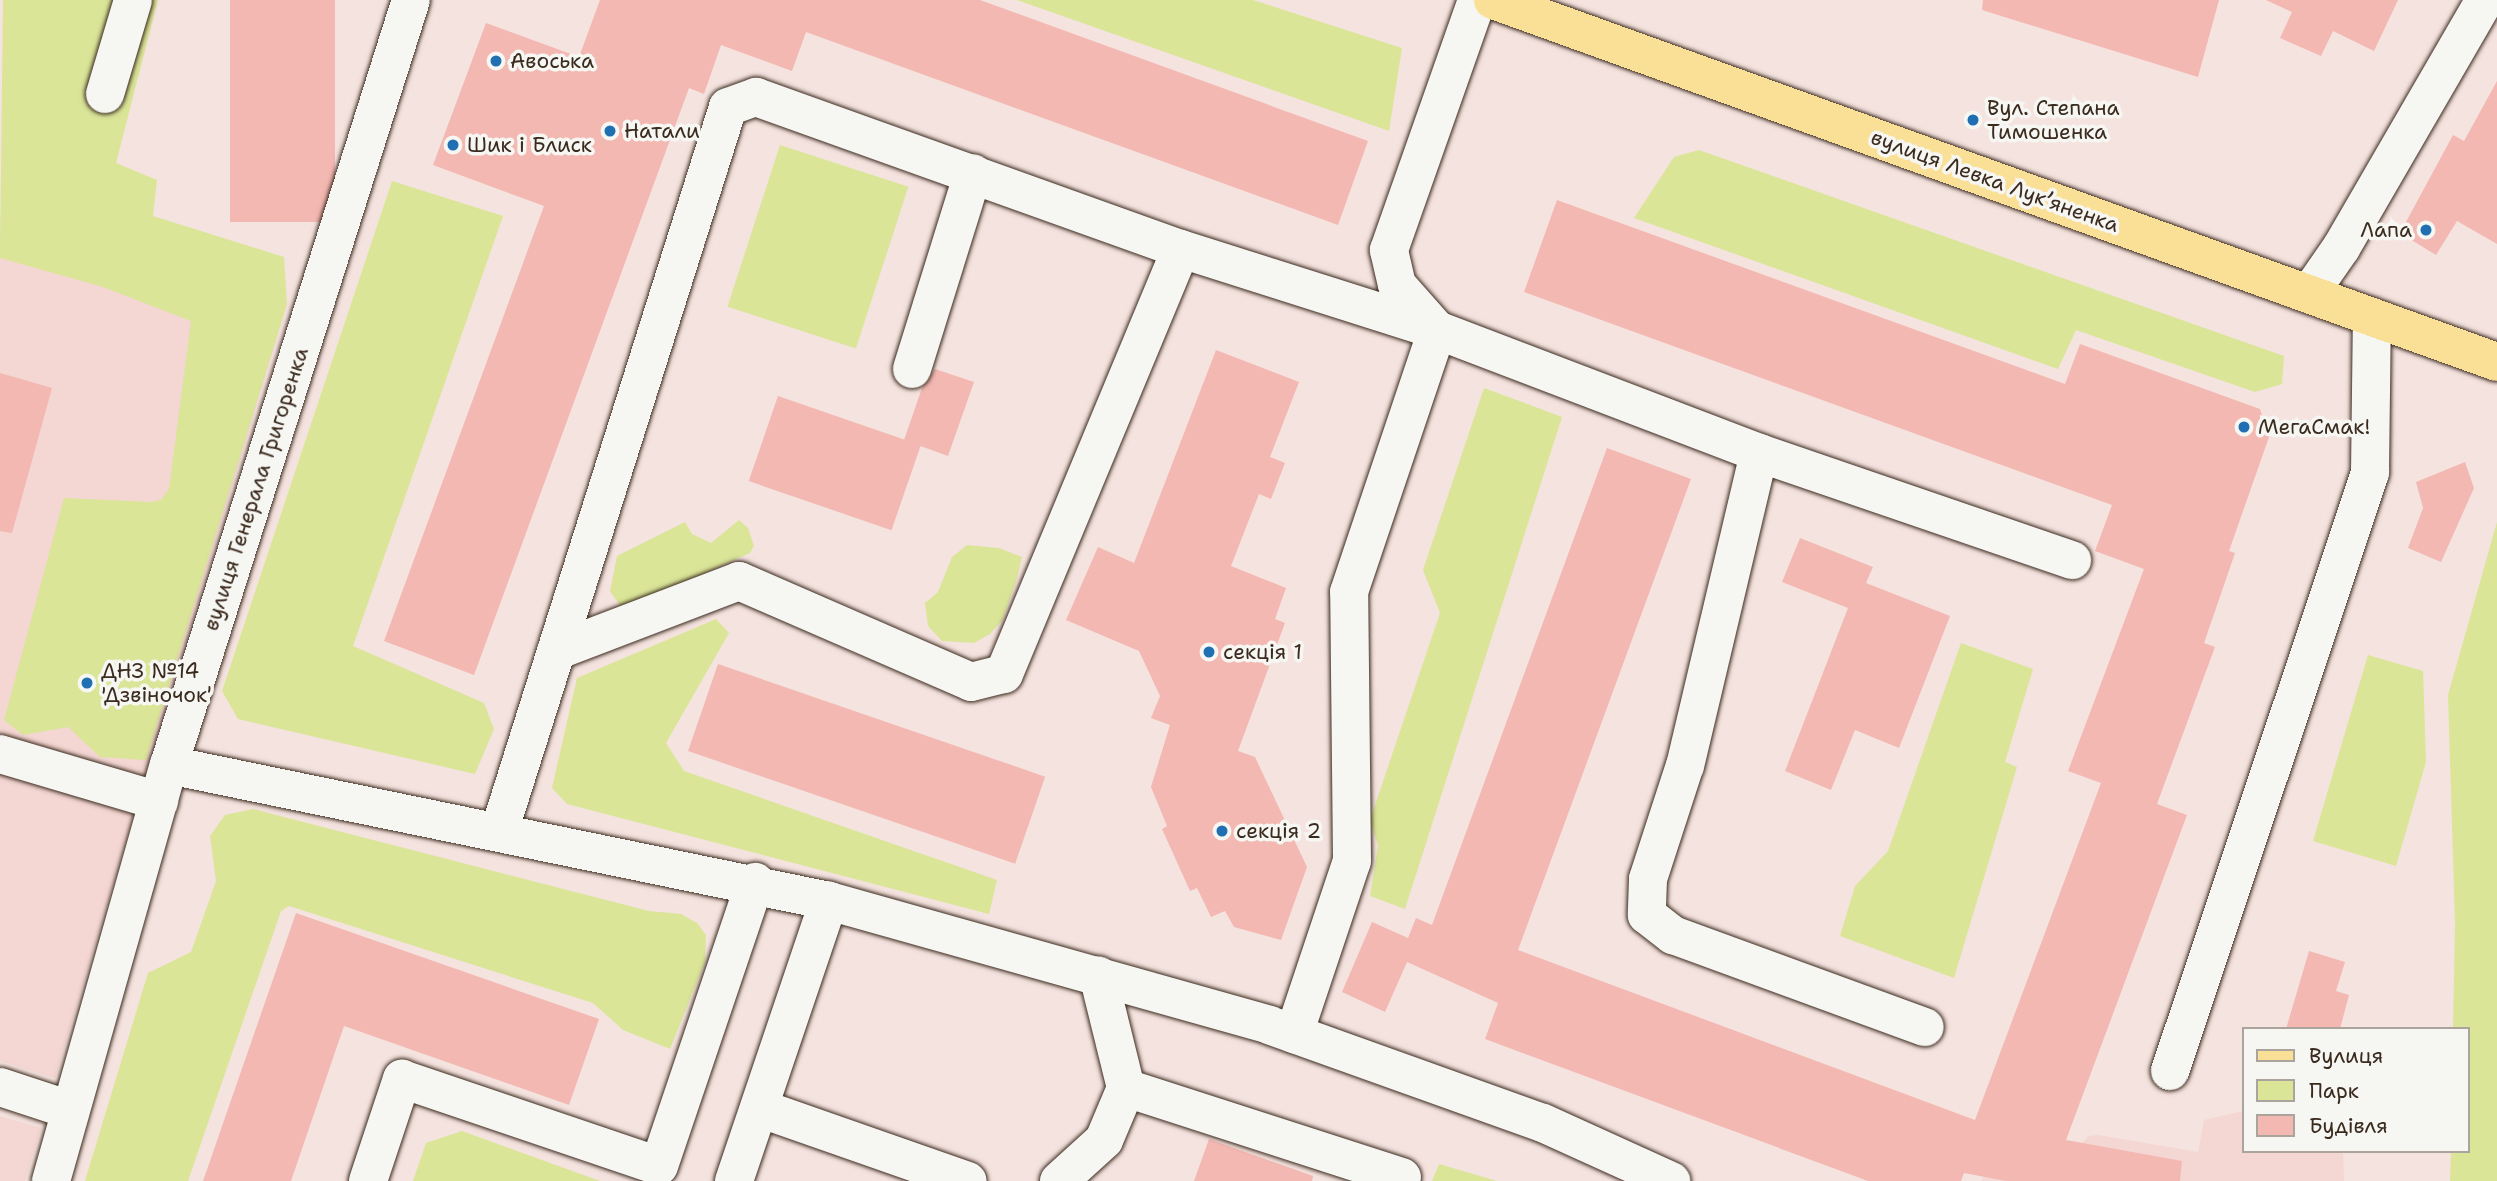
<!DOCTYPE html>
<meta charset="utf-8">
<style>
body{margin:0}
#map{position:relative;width:2497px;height:1181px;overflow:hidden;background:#f5e3df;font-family:"Shantell Sans",sans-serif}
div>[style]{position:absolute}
.built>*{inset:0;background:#f4d6d2}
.green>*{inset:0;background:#dae598;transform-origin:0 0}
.building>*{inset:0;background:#f3b8b2;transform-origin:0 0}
.roads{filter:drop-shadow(0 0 2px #3b2a1e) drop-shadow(0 0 2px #3b2a1e)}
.minor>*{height:38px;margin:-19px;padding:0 19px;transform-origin:19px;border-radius:19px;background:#f6f6f2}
.major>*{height:38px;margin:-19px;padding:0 19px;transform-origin:19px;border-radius:19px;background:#fadf96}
.dots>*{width:19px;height:19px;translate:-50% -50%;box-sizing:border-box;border:4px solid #f6f6f2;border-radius:50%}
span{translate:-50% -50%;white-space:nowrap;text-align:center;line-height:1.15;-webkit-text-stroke:7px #f6f6f2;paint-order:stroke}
.poi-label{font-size:21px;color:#3b2a1e}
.left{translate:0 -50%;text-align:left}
.right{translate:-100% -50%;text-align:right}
.street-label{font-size:21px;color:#3b2a1e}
.legend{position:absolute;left:2242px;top:1027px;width:228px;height:126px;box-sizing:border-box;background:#f6f6f2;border:2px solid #aba49d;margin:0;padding:9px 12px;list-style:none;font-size:21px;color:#3b2a1e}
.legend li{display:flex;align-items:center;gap:14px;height:35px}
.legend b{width:35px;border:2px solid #aba49d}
</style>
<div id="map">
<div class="built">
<div style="clip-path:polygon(0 216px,287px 304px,55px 1078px,0 1061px)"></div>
<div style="clip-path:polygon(2243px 1111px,2243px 1151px,2343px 1151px,2344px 1181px,1982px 1181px,1995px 1128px,2078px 1147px,2089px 1136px,2098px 1135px,2198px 1152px,2204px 1120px)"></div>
<div style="clip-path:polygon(0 1116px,41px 1128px,25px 1181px,0 1181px)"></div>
</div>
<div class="green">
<div style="clip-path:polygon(3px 0,158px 0,116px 163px,157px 180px,153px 216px,284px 257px,287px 304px,146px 760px,100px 757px,68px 727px,23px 735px,4px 720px,64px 498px,151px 502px,161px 500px,169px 489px,191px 321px,103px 287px,0 258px)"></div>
<div style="clip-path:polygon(1017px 0,1253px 0,1402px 48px,1389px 131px)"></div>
<div style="left:780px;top:145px;width:135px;height:170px;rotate:18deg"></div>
<div style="clip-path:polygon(1699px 150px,2284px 356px,2282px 384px,2255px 392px,2076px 330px,2058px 369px,1634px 218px,1674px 157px)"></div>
<div style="clip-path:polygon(392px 181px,503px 216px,353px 646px,484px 703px,494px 729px,475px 774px,238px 719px,222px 691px)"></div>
<div style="clip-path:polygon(1484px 388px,1562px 417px,1405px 909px,1370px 896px,1378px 846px,1370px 820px,1440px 613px,1423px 570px)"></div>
<div style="clip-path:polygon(739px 520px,748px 528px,754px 546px,750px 553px,623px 610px,610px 591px,617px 556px,685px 522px,692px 534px,711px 543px)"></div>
<div style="clip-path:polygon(2497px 522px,2497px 1181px,2450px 1181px,2451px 1151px,2467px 1151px,2467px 1029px,2453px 1029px,2455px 924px,2448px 695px)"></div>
<div style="clip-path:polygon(967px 545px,999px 548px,1022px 557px,1016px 582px,1002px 621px,990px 634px,974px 643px,942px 641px,928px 626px,925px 603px,938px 592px,952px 557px)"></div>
<div style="clip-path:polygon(716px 619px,729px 633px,666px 743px,684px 771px,997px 880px,989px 914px,567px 804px,552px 788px,577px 678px)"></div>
<div style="clip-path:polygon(1961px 643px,2033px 669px,2005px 762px,2017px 767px,1954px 978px,1840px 936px,1855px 886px,1888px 851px)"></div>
<div style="clip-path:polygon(2368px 655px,2423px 671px,2426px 762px,2396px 866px,2313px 841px)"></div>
<div style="clip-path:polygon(253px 809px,649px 911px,681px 914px,697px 923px,706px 935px,705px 962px,670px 1049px,623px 1030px,593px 1003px,289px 906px,281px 911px,188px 1181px,85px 1181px,148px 973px,191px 952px,216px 881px,210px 836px,225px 815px)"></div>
<div style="clip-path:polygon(462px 1131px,600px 1181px,413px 1181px,426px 1143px)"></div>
<div style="clip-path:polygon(1439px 1164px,1497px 1181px,1432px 1181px)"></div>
</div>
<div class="building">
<div style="left:230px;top:0;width:105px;height:222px"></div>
<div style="clip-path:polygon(600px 0,980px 0,1368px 141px,1338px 225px,806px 32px,792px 71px,721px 45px,704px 94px,689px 88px,474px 675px,384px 641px,544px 206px,433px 165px,486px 23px,579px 57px)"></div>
<div style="clip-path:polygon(1983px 0,2219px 0,2198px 77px,1982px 10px)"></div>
<div style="clip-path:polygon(2266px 0,2398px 0,2374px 51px,2333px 31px,2321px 56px,2280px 38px,2292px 12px)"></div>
<div style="clip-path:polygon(2497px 81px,2497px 244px,2457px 221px,2436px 255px,2400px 233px,2453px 135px,2464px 141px)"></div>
<div style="clip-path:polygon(1557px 200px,2065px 384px,2080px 344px,2260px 409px,2269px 437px,2229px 551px,2235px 553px,2204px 643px,2215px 647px,2157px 804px,2187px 815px,2066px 1140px,2182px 1161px,2180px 1181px,2006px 1181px,1964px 1173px,1961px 1181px,1868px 1181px,1485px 1039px,1498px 1003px,1407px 962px,1385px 1012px,1342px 992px,1372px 922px,1408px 938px,1416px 918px,1432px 925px,1607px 448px,1691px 479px,1518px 950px,1975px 1120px,2101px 783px,2068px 771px,2144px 569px,2095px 551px,2112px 505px,1524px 292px)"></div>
<div style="clip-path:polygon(1216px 350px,1299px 382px,1270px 457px,1285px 463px,1271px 499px,1259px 494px,1231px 566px,1286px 588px,1275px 619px,1285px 623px,1238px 751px,1255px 757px,1307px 867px,1281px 940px,1234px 927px,1225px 911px,1211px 917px,1197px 888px,1190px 891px,1162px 829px,1167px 826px,1151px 787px,1170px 725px,1151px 718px,1160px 696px,1139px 651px,1066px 620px,1098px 547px,1134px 563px)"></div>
<div style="clip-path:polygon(935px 369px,974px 382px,948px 456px,904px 440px,922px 388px)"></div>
<div style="clip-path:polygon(0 373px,52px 388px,12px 533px,0 531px)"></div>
<div style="left:778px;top:396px;width:151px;height:90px;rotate:19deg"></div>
<div style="clip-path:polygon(2465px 462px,2474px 488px,2441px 562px,2408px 548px,2423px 508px,2416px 482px)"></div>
<div style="clip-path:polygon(1800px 538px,1873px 567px,1866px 583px,1950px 616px,1899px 748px,1855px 730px,1831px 790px,1785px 771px,1848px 608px,1782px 582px)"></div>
<div style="left:718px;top:664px;width:346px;height:92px;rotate:19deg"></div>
<div style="clip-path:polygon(296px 913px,599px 1019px,569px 1105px,344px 1026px,291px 1181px,203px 1181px)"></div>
<div style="clip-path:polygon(2309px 951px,2345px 962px,2336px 991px,2349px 995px,2340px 1029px,2286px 1029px)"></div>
<div style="clip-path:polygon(1209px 1139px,1313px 1176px,1312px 1181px,1194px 1181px)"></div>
</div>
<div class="roads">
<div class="minor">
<div style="left:105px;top:94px;width:98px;rotate:-73.4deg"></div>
<div style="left:2309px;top:294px;width:56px;rotate:-55.2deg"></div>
<div style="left:2341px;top:248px;width:287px;rotate:-59.9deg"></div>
<div style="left:912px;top:369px;width:205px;rotate:-72.7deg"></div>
<div style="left:1759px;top:453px;width:321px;rotate:103.3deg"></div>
<div style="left:1685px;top:765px;width:120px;rotate:108deg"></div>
<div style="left:1648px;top:879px;width:36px;rotate:92deg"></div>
<div style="left:1647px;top:915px;width:33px;rotate:38deg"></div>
<div style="left:1673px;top:935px;width:268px;rotate:20.1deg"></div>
<div style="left:556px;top:651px;width:196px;rotate:-20.9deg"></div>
<div style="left:739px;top:581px;width:253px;rotate:23.5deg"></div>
<div style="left:971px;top:682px;width:34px;rotate:-14deg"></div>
<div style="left:1004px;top:674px;width:460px;rotate:-67.4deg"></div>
<div style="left:0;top:754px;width:166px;rotate:16.5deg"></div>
<div style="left:169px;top:765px;width:674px;rotate:11.64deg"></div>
<div style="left:829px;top:901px;width:457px;rotate:15.7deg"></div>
<div style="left:1269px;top:1025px;width:291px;rotate:19.7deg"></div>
<div style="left:1543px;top:1123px;width:141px;rotate:24.4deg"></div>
<div style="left:499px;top:832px;width:760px;rotate:-72.47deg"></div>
<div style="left:728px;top:107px;width:30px;rotate:-20deg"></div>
<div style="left:756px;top:97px;width:451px;rotate:19.7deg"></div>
<div style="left:1181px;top:249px;width:269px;rotate:17.6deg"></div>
<div style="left:1437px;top:330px;width:345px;rotate:20.9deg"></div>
<div style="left:1759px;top:453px;width:331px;rotate:18.9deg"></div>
<div style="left:1294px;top:1034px;width:182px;rotate:-71.5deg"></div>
<div style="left:1352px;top:861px;width:269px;rotate:-90.6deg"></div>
<div style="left:1349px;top:592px;width:276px;rotate:-71.4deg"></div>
<div style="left:1437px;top:330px;width:60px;rotate:-131.6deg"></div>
<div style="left:1397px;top:285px;width:36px;rotate:-103deg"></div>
<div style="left:1389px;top:250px;width:265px;rotate:-70.6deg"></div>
<div style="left:2170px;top:1071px;width:631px;rotate:-71.51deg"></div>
<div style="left:2370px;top:473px;width:156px;rotate:-89.3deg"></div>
<div style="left:0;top:1087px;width:74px;rotate:18.2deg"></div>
<div style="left:1126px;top:1088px;width:290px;rotate:17.9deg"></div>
<div style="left:759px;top:1108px;width:221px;rotate:19.3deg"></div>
<div style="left:51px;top:1181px;width:432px;rotate:-74.2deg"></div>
<div style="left:169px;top:765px;width:802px;rotate:-72.45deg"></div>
<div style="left:368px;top:1181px;width:108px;rotate:-71.6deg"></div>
<div style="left:402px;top:1079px;width:271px;rotate:18.7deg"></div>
<div style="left:659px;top:1166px;width:300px;rotate:-71.3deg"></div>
<div style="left:734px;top:1181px;width:296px;rotate:-71.3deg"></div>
<div style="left:1059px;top:1181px;width:61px;rotate:-42.3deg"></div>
<div style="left:1104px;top:1140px;width:56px;rotate:-67.1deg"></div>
<div style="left:1126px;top:1088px;width:116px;rotate:-103.9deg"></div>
</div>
<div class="major">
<div style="left:1493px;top:0;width:1067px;rotate:19.83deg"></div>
</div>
</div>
<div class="dots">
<div style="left:496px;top:61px;background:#1f6fb2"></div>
<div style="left:1973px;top:120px;background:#1f6fb2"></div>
<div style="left:610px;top:131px;background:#1f6fb2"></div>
<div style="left:453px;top:145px;background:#1f6fb2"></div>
<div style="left:2426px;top:230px;background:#1f6fb2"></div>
<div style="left:2244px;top:427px;background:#1f6fb2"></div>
<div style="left:1209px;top:652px;background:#1f6fb2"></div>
<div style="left:87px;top:683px;background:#1f6fb2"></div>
<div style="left:1222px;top:831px;background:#1f6fb2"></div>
</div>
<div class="poi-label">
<span class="left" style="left:510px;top:61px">Авоська</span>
<span class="left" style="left:1987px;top:120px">Вул. Степана<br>Тимошенка</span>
<span class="left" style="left:624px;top:131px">Натали</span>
<span class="left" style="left:467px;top:145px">Шик і Блиск</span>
<span class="right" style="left:2412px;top:230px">Лапа</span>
<span class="left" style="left:2258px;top:427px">МегаСмак!</span>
<span class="left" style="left:1223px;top:652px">секція 1</span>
<span class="left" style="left:101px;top:683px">ДНЗ №14<br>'Дзвіночок'</span>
<span class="left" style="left:1236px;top:831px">секція 2</span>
</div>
<div class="street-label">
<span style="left:1995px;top:181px;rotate:20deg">вулиця Левка Лукʼяненка</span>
<span style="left:256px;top:489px;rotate:-72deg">вулиця Генерала Григоренка</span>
</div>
<ul class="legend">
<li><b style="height:9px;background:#fadf96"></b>Вулиця</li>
<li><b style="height:19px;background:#dae598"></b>Парк</li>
<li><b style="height:19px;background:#f3b8b2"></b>Будівля</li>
</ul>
</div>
